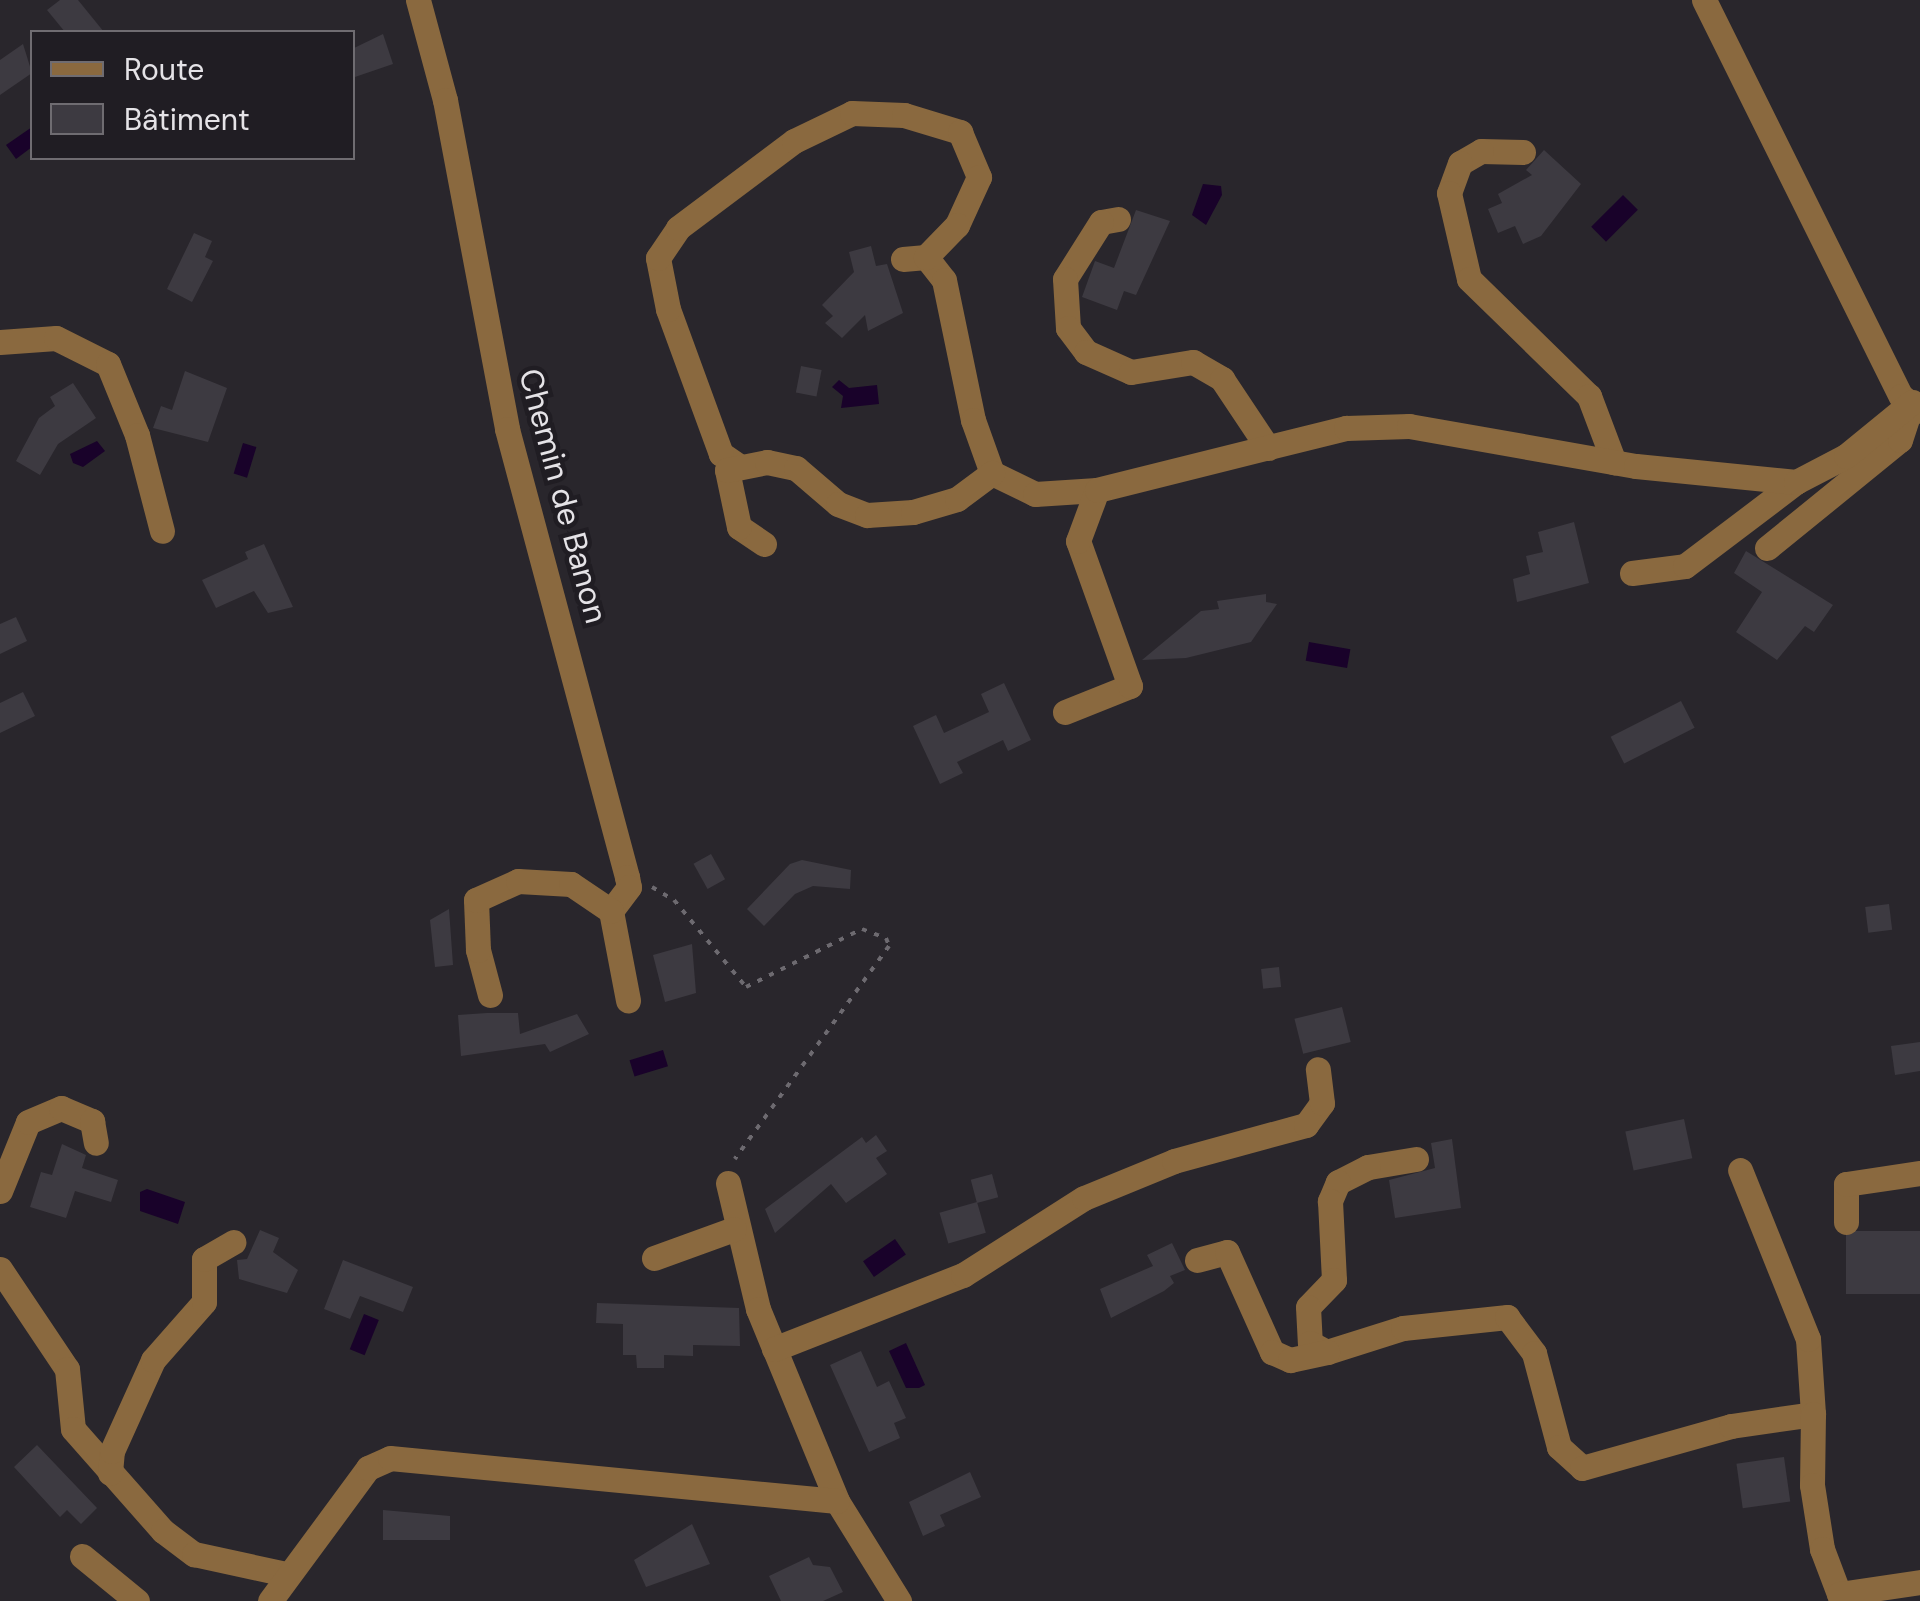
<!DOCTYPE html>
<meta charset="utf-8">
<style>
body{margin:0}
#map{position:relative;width:1920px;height:1601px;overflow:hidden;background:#29262c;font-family:"DM Sans",sans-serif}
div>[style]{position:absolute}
.water>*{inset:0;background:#19022a;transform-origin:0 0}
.building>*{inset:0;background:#3d3a41;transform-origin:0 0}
.path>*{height:4px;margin-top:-2px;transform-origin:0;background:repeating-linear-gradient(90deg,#6d6a70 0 5px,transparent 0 13px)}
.minor>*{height:25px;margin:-12.5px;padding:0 12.5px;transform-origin:12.5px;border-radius:12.5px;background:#8a693f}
span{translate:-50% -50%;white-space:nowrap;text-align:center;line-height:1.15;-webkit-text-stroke:9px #201d23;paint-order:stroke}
.street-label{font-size:32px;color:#e5e3e7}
.legend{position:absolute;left:30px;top:30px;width:325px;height:130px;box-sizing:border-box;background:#201d23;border:2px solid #6f6c71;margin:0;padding:12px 18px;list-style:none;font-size:30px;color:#e5e3e7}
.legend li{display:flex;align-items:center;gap:20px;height:50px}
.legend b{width:50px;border:2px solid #6f6c71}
</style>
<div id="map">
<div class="water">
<div style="clip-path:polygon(32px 127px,32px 147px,16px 159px,6px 145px)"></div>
<div style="clip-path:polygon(1203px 184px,1221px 186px,1222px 195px,1206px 225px,1192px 215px)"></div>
<div style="left:1623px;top:195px;width:21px;height:45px;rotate:45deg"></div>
<div style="clip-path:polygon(839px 380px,849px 388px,877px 385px,879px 404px,841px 408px,843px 396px,832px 387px)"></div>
<div style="clip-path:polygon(97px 441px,105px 451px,83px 467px,73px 463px,70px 454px)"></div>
<div style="left:243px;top:443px;width:14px;height:32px;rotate:17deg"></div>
<div style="left:1309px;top:642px;width:42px;height:19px;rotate:10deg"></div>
<div style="left:663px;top:1050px;width:17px;height:35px;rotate:73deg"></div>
<div style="clip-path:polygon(147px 1189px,185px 1202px,178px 1224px,140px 1211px,140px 1192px)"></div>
<div style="left:895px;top:1239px;width:19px;height:39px;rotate:55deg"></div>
<div style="left:364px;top:1314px;width:16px;height:38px;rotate:22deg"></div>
<div style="clip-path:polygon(906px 1343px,925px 1385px,919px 1388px,906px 1388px,889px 1351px)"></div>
</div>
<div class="building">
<div style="clip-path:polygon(60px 0,78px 0,104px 32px,65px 32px,47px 10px)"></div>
<div style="clip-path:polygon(383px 34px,393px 64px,352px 78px,352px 49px)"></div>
<div style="clip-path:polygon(23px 44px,32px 73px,0 95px,0 60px)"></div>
<div style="clip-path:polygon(1544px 150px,1581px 184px,1541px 236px,1523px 244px,1515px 226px,1498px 233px,1488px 209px,1502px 203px,1498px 194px,1532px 175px,1526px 170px)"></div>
<div style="clip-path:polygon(1136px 210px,1170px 221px,1136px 295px,1124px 291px,1117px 310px,1082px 297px,1095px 261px,1114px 268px)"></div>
<div style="clip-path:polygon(194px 233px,212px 241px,205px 257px,213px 261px,192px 302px,167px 289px)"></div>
<div style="clip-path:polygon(871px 246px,876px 266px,887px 264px,903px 313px,868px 331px,865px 315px,842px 338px,825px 323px,833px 316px,822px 305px,854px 272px,849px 252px)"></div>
<div style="left:801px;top:366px;width:21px;height:27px;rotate:11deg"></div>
<div style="clip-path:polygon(185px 371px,227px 388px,208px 442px,153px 428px,161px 406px,172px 410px)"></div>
<div style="clip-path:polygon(73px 383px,96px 418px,58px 444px,40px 475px,16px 461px,39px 418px,55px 406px,50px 397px)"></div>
<div style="clip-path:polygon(1574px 522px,1589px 583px,1517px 602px,1513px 579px,1530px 574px,1526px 556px,1543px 552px,1538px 532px)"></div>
<div style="clip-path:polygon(264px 544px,293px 607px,268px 613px,254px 591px,216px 608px,202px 580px,248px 559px,245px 552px)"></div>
<div style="clip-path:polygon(1746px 551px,1833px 605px,1814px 632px,1805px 626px,1777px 660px,1736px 632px,1762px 592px,1734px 573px)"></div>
<div style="clip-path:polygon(1266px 594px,1266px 602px,1277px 604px,1251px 642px,1186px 658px,1142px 660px,1201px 611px,1219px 609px,1217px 601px)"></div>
<div style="clip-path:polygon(16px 617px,27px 641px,0 654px,0 624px)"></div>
<div style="clip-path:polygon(1004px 683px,1031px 740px,1008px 751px,1003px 740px,957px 762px,963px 773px,940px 784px,913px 726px,936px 715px,944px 733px,989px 712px,981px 694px)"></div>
<div style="clip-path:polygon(23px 692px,35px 716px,0 733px,0 703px)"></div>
<div style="left:1681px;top:701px;width:30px;height:79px;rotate:63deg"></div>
<div style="left:711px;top:854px;width:29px;height:20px;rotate:61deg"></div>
<div style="clip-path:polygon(802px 860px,851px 870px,850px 889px,813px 886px,795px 894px,764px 926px,747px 909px,790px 864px)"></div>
<div style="left:1889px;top:904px;width:26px;height:24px;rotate:83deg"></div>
<div style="clip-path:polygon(449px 909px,453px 965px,435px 967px,430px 920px)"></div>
<div style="clip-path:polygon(692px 944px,696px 993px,665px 1002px,653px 955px)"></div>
<div style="left:1279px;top:967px;width:20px;height:18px;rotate:84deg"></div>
<div style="left:1342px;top:1007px;width:36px;height:49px;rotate:76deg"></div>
<div style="clip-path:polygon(487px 1013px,518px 1013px,520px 1034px,577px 1014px,589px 1034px,550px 1052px,545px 1044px,461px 1056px,458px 1015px)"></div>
<div style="clip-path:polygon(1920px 1042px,1920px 1071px,1895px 1075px,1891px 1046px)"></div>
<div style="left:1684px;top:1119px;width:40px;height:60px;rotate:78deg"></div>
<div style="clip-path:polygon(876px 1135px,887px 1151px,876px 1158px,887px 1174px,846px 1203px,831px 1184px,775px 1233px,765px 1209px,862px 1137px,866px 1143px)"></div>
<div style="clip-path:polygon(1452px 1139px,1461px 1208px,1395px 1218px,1389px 1180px,1435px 1168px,1431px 1143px)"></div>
<div style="clip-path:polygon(62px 1144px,86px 1155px,82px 1168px,118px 1180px,111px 1202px,75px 1191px,66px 1218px,30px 1207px,41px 1172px,52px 1175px)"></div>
<div style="left:992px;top:1174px;width:24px;height:22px;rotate:75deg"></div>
<div style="left:977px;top:1202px;width:32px;height:39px;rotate:74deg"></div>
<div style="clip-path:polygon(260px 1230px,279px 1238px,273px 1252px,298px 1270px,287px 1293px,239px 1279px,237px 1260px,247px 1259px)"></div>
<div style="left:1920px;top:1231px;width:63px;height:74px;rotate:90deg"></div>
<div style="clip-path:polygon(1172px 1243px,1185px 1270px,1170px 1276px,1174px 1283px,1164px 1291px,1111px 1318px,1100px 1289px,1153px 1266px,1147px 1255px)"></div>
<div style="clip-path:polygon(343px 1260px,413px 1287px,403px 1312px,360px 1296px,350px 1319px,324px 1309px)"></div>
<div style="clip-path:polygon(597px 1303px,739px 1308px,740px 1346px,693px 1345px,693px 1356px,664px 1355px,664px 1368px,637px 1368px,636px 1355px,623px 1355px,623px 1324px,596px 1323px)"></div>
<div style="clip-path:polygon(861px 1351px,877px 1387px,889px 1381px,906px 1418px,894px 1423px,900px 1438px,869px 1452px,830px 1365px)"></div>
<div style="clip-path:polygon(37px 1445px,97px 1508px,81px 1524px,67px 1510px,60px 1517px,14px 1467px)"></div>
<div style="left:1784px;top:1457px;width:45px;height:48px;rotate:82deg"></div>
<div style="clip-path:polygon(970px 1472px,981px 1497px,940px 1515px,945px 1526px,923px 1536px,909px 1502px)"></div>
<div style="clip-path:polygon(383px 1510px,450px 1516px,450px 1540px,383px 1540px)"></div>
<div style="clip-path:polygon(692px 1524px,710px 1564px,646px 1587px,634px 1560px)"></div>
<div style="clip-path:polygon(809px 1557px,813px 1565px,830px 1567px,843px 1592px,823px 1601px,781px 1601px,769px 1576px)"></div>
</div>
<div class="path">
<div style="left:652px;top:887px;width:26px;rotate:31deg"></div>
<div style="left:674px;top:900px;width:113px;rotate:50.4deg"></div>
<div style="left:746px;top:987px;width:130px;rotate:-26.6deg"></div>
<div style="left:862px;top:929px;width:26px;rotate:21deg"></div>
<div style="left:886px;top:938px;width:9px;rotate:69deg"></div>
<div style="left:889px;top:946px;width:263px;rotate:125.9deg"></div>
</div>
<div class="minor">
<div style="left:418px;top:0;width:104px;rotate:74.9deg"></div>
<div style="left:445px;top:100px;width:335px;rotate:79.3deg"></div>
<div style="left:507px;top:429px;width:464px;rotate:75deg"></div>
<div style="left:627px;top:877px;width:10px;rotate:79deg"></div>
<div style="left:629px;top:887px;width:30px;rotate:127deg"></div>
<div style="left:611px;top:911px;width:91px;rotate:79.2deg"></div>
<div style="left:1704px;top:0;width:442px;rotate:63.6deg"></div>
<div style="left:1901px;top:396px;width:24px;rotate:38deg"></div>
<div style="left:1523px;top:152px;width:42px;rotate:-178.6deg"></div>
<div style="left:1481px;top:151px;width:24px;rotate:150deg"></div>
<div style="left:1460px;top:163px;width:32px;rotate:110deg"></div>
<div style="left:1449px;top:193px;width:88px;rotate:76.9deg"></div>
<div style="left:1469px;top:279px;width:168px;rotate:44.3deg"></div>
<div style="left:1589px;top:396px;width:71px;rotate:69.3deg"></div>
<div style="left:1118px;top:219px;width:17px;rotate:170deg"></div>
<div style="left:1101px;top:222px;width:67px;rotate:122.3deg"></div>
<div style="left:1065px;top:279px;width:49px;rotate:86.5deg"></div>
<div style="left:1068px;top:328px;width:30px;rotate:53deg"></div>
<div style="left:1086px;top:352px;width:49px;rotate:24deg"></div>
<div style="left:1131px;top:372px;width:63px;rotate:-9.2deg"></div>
<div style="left:1193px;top:362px;width:34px;rotate:30deg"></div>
<div style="left:1222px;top:379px;width:83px;rotate:56.3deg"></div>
<div style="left:903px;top:259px;width:23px;rotate:-5deg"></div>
<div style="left:926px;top:257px;width:29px;rotate:52deg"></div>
<div style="left:944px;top:280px;width:143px;rotate:78.3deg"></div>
<div style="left:973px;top:420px;width:56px;rotate:70.3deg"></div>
<div style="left:992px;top:473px;width:48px;rotate:26deg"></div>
<div style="left:1035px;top:494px;width:62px;rotate:-3.7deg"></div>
<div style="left:0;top:342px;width:56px;rotate:-4.1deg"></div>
<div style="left:56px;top:338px;width:58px;rotate:26.6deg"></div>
<div style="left:108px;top:364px;width:77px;rotate:67.8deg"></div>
<div style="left:137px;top:435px;width:99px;rotate:75.4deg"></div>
<div style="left:739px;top:466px;width:22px;rotate:-146deg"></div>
<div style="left:721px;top:454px;width:154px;rotate:-110.1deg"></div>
<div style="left:668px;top:309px;width:52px;rotate:-101.1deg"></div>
<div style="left:658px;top:258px;width:36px;rotate:-56deg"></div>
<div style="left:678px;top:228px;width:145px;rotate:-36.9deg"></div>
<div style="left:794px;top:141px;width:64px;rotate:-25.8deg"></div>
<div style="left:852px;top:113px;width:52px;rotate:2.2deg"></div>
<div style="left:904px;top:115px;width:59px;rotate:16.9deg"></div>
<div style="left:960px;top:132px;width:49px;rotate:67.1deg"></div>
<div style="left:979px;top:177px;width:53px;rotate:114.6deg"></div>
<div style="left:957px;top:225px;width:45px;rotate:134.1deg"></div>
<div style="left:764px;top:544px;width:30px;rotate:-146deg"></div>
<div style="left:739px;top:527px;width:58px;rotate:-101.9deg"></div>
<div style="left:727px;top:470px;width:41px;rotate:-11.3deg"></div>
<div style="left:767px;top:462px;width:30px;rotate:12deg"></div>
<div style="left:796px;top:468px;width:55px;rotate:40.6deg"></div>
<div style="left:838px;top:504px;width:31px;rotate:21deg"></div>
<div style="left:867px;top:515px;width:46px;rotate:-3.7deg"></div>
<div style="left:913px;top:512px;width:46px;rotate:-16.5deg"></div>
<div style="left:957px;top:499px;width:44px;rotate:-36.6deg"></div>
<div style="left:1767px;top:548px;width:171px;rotate:-39.1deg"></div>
<div style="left:1900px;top:440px;width:40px;rotate:-72deg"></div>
<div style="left:1632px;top:573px;width:53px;rotate:-7.5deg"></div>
<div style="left:1685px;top:566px;width:139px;rotate:-37.1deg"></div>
<div style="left:1065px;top:712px;width:70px;rotate:-21.8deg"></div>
<div style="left:1130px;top:686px;width:154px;rotate:-109.7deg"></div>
<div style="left:1078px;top:541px;width:54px;rotate:-69.6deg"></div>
<div style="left:1097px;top:490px;width:257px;rotate:-14deg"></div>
<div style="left:1346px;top:428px;width:63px;rotate:-1.8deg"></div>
<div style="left:1409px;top:426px;width:230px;rotate:10deg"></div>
<div style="left:1636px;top:466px;width:161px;rotate:5.7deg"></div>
<div style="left:1796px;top:482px;width:56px;rotate:-27.5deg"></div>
<div style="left:1846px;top:456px;width:85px;rotate:-39.3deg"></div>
<div style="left:490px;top:995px;width:47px;rotate:-104.9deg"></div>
<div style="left:478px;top:950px;width:50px;rotate:-92.3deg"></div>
<div style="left:476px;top:900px;width:46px;rotate:-24.3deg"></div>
<div style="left:518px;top:881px;width:53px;rotate:3.2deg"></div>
<div style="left:571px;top:884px;width:48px;rotate:34deg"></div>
<div style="left:1416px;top:1159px;width:49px;rotate:170.5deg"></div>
<div style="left:1368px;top:1167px;width:34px;rotate:153deg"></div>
<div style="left:1338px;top:1182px;width:21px;rotate:113deg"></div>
<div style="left:1330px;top:1201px;width:79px;rotate:87.1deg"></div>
<div style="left:1334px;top:1280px;width:37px;rotate:134deg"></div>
<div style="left:1308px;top:1307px;width:36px;rotate:87deg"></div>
<div style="left:1310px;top:1343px;width:19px;rotate:28deg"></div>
<div style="left:1327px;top:1352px;width:80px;rotate:-17.5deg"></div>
<div style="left:1403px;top:1328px;width:105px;rotate:-6deg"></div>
<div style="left:1507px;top:1317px;width:45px;rotate:53.1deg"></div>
<div style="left:1534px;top:1353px;width:97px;rotate:75.1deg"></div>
<div style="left:1559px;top:1447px;width:31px;rotate:42deg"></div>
<div style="left:1582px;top:1468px;width:155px;rotate:-15.7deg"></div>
<div style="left:1731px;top:1426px;width:83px;rotate:-8.3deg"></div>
<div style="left:1813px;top:1414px;width:75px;rotate:-93.8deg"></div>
<div style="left:1808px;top:1339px;width:182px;rotate:-111.9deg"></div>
<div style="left:728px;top:1183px;width:130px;rotate:76.6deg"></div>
<div style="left:758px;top:1309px;width:208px;rotate:67.6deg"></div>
<div style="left:837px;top:1501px;width:118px;rotate:58.2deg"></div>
<div style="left:0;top:1191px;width:74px;rotate:-67.9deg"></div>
<div style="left:28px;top:1122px;width:36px;rotate:-23deg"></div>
<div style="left:61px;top:1108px;width:34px;rotate:23deg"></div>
<div style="left:92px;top:1121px;width:22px;rotate:80deg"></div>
<div style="left:1846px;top:1222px;width:38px;rotate:-90deg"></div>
<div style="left:1846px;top:1184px;width:75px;rotate:-8.5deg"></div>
<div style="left:654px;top:1258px;width:85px;rotate:-19.9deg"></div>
<div style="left:1197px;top:1260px;width:31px;rotate:-15deg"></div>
<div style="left:1227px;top:1252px;width:110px;rotate:65.8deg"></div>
<div style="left:1272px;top:1352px;width:20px;rotate:24deg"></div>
<div style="left:1290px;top:1360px;width:38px;rotate:-12deg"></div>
<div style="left:0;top:1269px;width:120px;rotate:56.2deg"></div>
<div style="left:67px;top:1369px;width:60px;rotate:84.3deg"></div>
<div style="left:73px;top:1429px;width:136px;rotate:48.6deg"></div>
<div style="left:163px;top:1531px;width:39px;rotate:37deg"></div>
<div style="left:194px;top:1554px;width:94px;rotate:12.3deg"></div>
<div style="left:774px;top:1349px;width:203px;rotate:-21.4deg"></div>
<div style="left:963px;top:1275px;width:143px;rotate:-32.5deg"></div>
<div style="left:1084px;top:1198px;width:97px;rotate:-22.3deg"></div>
<div style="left:1174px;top:1161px;width:137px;rotate:-15.3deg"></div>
<div style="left:1306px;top:1125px;width:27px;rotate:-54deg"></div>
<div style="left:1322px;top:1103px;width:34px;rotate:-97deg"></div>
<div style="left:1813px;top:1414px;width:71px;rotate:90.8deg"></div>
<div style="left:1812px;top:1485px;width:65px;rotate:81.1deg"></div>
<div style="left:1822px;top:1549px;width:48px;rotate:69.3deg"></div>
<div style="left:1839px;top:1594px;width:82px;rotate:-8.4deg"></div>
<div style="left:110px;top:1473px;width:22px;rotate:-85deg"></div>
<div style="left:112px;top:1451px;width:100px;rotate:-65.7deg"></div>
<div style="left:153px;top:1360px;width:77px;rotate:-48.7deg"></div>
<div style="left:204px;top:1302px;width:43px;rotate:-90deg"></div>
<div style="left:204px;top:1259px;width:34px;rotate:-30deg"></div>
<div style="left:82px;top:1556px;width:71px;rotate:39.3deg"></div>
<div style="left:270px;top:1601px;width:165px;rotate:-53.6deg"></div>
<div style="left:368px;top:1468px;width:24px;rotate:-24deg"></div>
<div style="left:390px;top:1458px;width:449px;rotate:5.5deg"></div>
</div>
<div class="street-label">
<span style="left:563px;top:496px;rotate:75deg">Chemin de Banon</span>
</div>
<ul class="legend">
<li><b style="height:12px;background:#8a693f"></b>Route</li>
<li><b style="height:28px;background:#3d3a41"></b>Bâtiment</li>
</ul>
</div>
